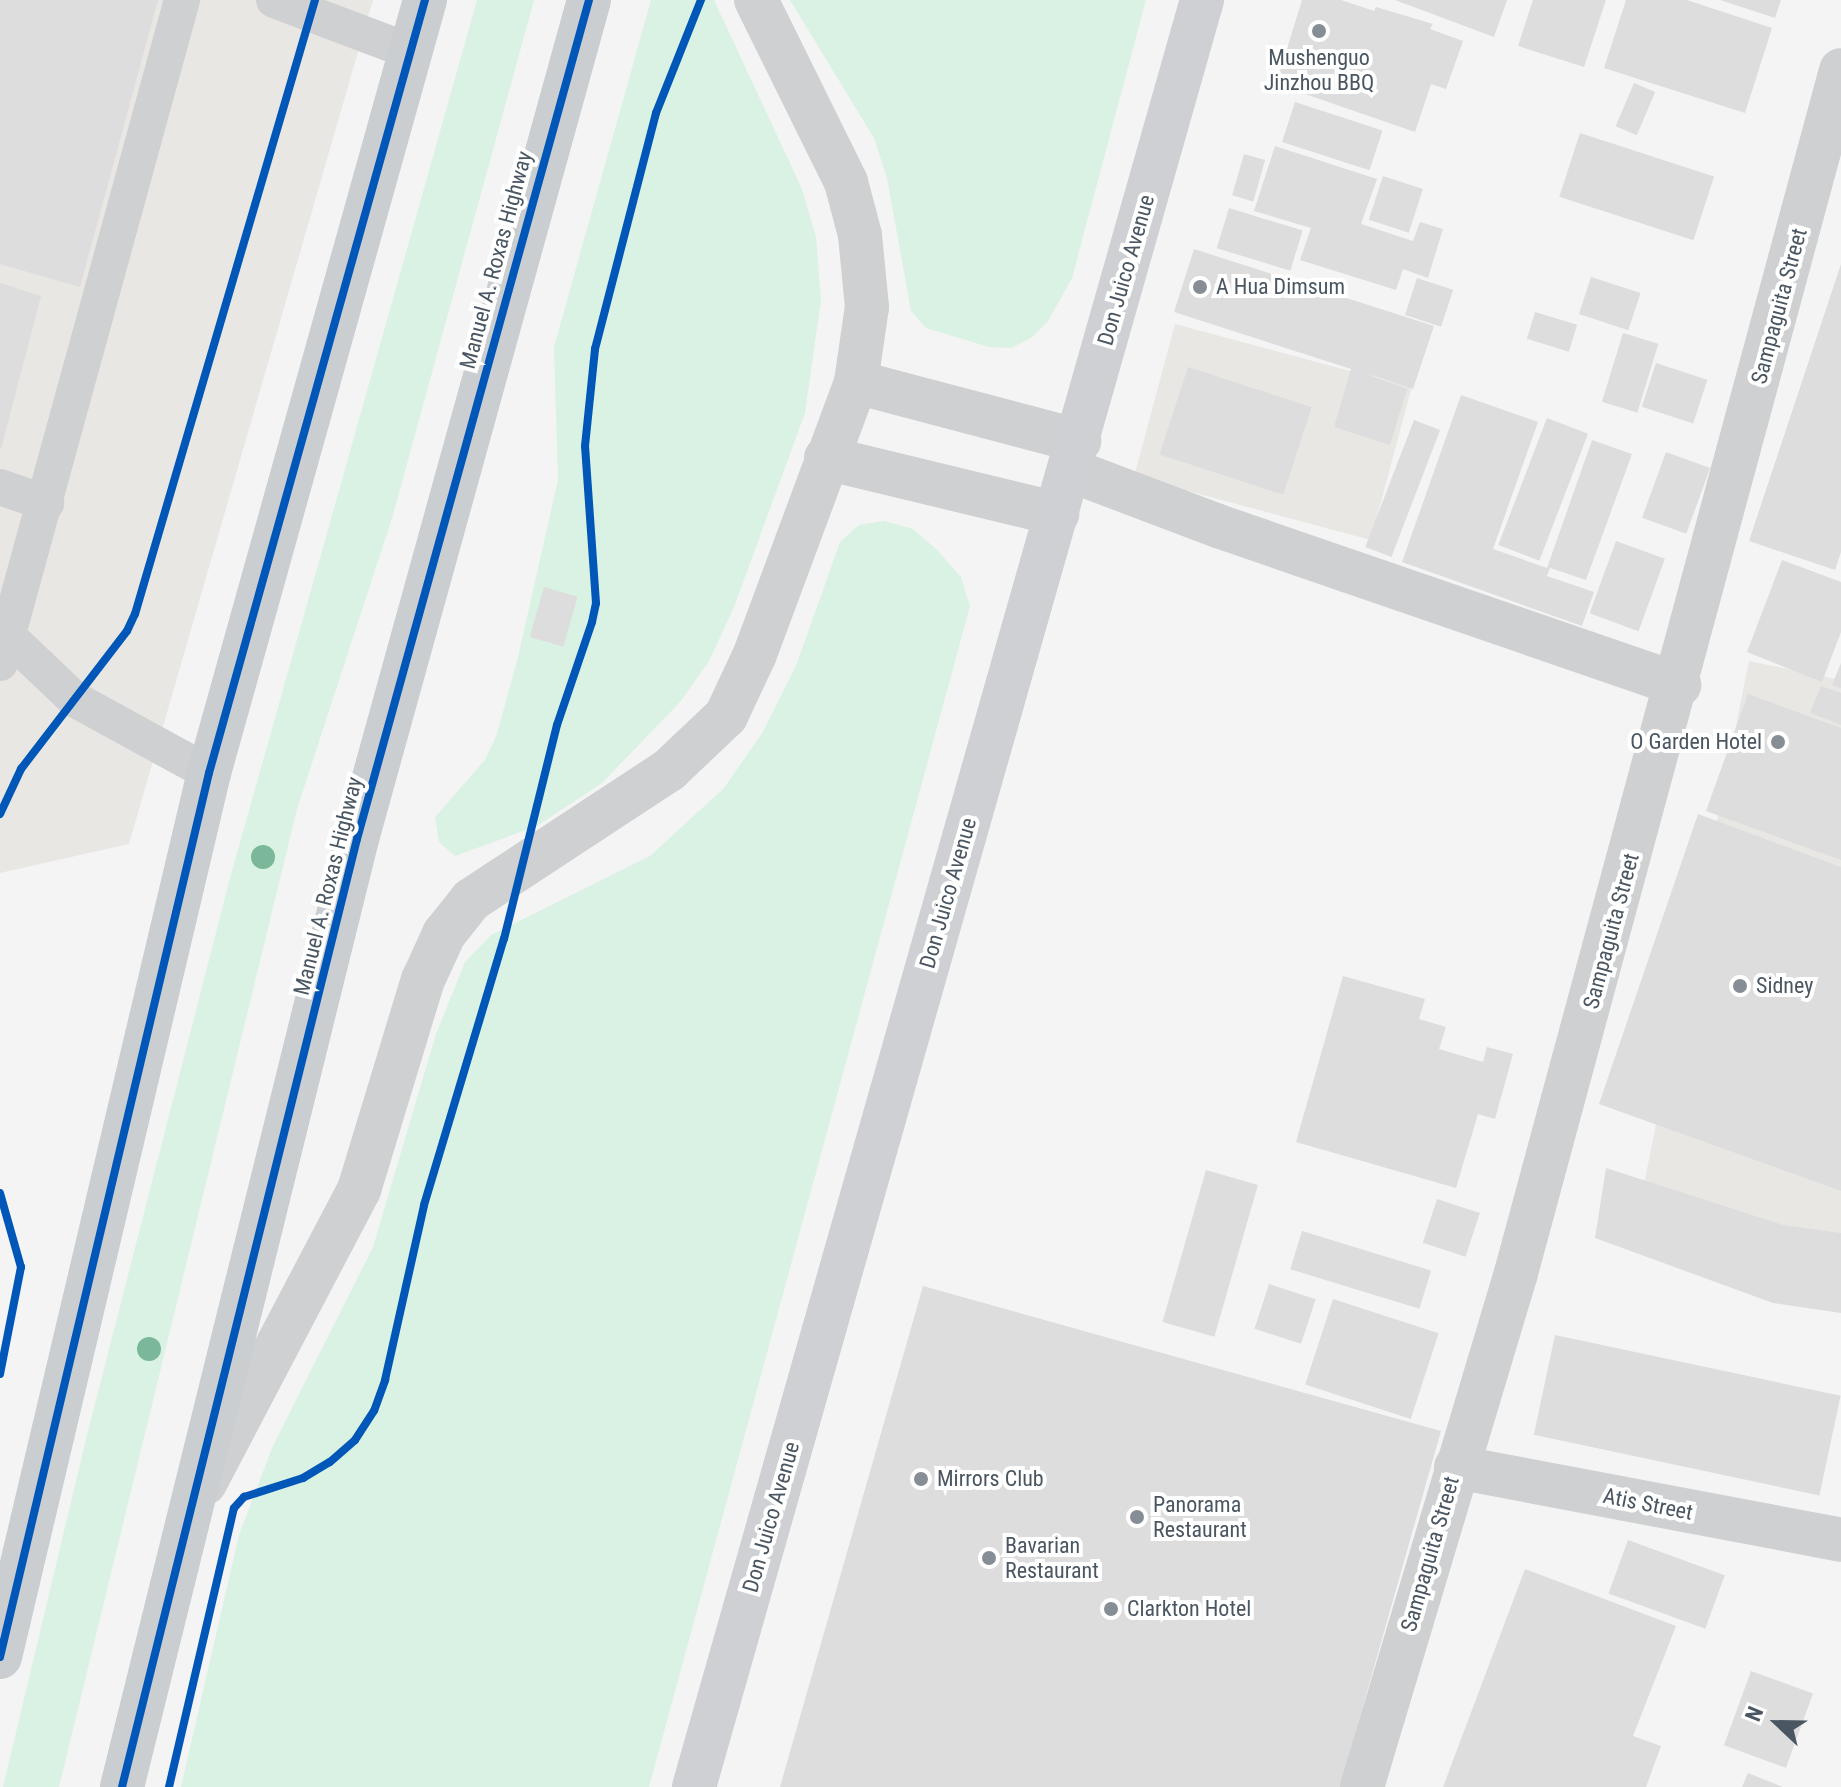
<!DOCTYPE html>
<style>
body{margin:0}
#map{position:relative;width:1841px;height:1787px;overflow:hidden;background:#f4f4f4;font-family:"Roboto Condensed",sans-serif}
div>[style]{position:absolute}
.commercial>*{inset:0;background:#e8e7e3;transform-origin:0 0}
.green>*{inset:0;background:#d9f2e3}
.building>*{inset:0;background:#ddddde;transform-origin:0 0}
.service>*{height:36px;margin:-18px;padding:0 18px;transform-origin:18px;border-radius:18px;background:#ced0d2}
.minor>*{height:44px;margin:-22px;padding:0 22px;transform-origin:22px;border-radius:22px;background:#ced0d2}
.secondary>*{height:44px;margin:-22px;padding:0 22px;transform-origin:22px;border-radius:22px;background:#ced0d4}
.primary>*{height:44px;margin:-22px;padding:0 22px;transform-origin:22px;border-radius:22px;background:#caced1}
.cycleway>*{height:8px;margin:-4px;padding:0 4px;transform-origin:4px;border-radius:4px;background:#0057b8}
.trees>*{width:24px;height:24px;margin:-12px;border-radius:50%;background:#7ab899}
.dots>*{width:22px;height:22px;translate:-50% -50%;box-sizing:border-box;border:4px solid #fff;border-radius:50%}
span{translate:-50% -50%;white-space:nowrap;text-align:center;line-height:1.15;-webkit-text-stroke:8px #fff;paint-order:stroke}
.poi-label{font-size:22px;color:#4a5661}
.left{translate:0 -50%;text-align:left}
.right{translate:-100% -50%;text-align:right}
.street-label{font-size:22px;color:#4a5661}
.north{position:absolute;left:1737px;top:1683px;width:80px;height:80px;-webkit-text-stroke:6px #fff;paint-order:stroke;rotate:292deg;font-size:22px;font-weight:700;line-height:32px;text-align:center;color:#4a5661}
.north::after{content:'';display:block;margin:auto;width:28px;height:36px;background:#4a5661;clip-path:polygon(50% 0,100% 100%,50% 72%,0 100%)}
</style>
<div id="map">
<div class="commercial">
<div style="clip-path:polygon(0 0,373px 0,129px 844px,0 873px)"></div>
<div style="left:1175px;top:324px;width:245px;height:158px;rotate:15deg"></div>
<div style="clip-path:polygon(1749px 661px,1841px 680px,1841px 1249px,1639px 1209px)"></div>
</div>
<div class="green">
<div style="clip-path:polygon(477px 0,534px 0,393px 515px,297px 809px,59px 1787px,3px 1787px,87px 1435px,230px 878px)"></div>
<div style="clip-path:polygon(651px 0,714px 0,802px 189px,816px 237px,821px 300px,805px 413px,734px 607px,709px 661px,681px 701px,602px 783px,537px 826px,455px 856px,439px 842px,435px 817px,485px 760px,497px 734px,518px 657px,558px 480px,554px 347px)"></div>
<div style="clip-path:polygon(790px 0,1146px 0,1072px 278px,1048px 321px,1031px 338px,1011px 348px,989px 347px,926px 328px,911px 311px,887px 178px,874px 138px)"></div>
<div style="clip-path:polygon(884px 521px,913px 529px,937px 550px,961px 577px,970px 606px,649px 1787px,181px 1787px,239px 1535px,272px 1448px,373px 1247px,436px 1034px,465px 962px,491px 935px,650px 856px,724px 788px,763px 732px,796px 666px,840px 542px,859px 525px)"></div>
</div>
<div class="building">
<div style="clip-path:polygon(0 0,158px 0,80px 287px,0 264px)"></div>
<div style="clip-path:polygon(1302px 0,1341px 0,1374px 11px,1376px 7px,1433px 24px,1430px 29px,1463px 41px,1446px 89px,1431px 84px,1415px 132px,1276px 84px)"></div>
<div style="clip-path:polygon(1395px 0,1507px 0,1494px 37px)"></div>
<div style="clip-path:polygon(1533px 0,1606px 0,1584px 67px,1518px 46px)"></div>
<div style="clip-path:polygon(1626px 0,1687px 0,1772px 28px,1745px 113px,1604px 68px)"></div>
<div style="clip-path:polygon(1720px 0,1781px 0,1775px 18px)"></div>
<div style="left:1634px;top:83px;width:23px;height:47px;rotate:23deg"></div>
<div style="left:1295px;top:102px;width:92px;height:42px;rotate:18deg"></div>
<div style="left:1580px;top:133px;width:141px;height:67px;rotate:18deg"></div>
<div style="clip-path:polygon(1275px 146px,1377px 179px,1361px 224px,1413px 241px,1420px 222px,1443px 229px,1428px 278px,1403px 269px,1396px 290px,1300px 260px,1311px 228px,1254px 211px)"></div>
<div style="left:1244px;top:154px;width:22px;height:43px;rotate:16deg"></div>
<div style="left:1383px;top:176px;width:42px;height:46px;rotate:18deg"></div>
<div style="left:1229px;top:208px;width:77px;height:42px;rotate:17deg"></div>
<div style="clip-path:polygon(1194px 249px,1434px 326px,1413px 389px,1365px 373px,1407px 389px,1390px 445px,1334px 427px,1351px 369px,1174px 312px)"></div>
<div style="clip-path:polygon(1841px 264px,1841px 552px,1835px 570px,1749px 541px)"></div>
<div style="left:1591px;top:277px;width:52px;height:39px;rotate:18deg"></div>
<div style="left:1417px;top:278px;width:38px;height:39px;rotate:18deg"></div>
<div style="clip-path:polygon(0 283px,41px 296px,1px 449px,0 449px)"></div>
<div style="left:1535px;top:312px;width:44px;height:28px;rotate:17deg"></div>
<div style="left:1623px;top:333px;width:37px;height:72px;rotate:17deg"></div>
<div style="left:1656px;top:363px;width:54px;height:46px;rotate:18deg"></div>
<div style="left:1188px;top:367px;width:130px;height:92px;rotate:18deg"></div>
<div style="clip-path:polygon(1461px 395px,1538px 422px,1493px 549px,1547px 568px,1592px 440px,1632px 454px,1586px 580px,1550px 568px,1547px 576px,1594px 592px,1582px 626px,1402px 562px)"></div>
<div style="left:1547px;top:418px;width:44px;height:136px;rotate:21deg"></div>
<div style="left:1414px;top:420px;width:28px;height:136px;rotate:21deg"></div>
<div style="left:1666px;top:452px;width:47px;height:70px;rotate:20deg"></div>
<div style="left:1616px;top:541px;width:52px;height:77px;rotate:20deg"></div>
<div style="clip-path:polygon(1782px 560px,1841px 582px,1841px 632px,1822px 682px,1747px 652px)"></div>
<div style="left:544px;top:587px;width:35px;height:52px;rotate:16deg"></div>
<div style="clip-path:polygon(1841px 663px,1841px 688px,1832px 685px)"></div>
<div style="clip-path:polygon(1821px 686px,1841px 693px,1841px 725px,1810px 713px)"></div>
<div style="clip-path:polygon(1748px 694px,1841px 728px,1841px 860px,1706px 811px)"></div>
<div style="clip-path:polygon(1698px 814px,1841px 867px,1841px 1191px,1599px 1104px)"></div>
<div style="clip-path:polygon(1343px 976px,1425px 999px,1419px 1019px,1446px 1027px,1439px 1049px,1483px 1062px,1487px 1047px,1513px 1054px,1495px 1119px,1478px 1114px,1456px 1188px,1296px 1142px)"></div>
<div style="clip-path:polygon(1606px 1168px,1783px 1225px,1841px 1233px,1841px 1313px,1773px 1303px,1595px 1238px)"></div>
<div style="left:1206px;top:1170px;width:54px;height:158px;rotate:16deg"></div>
<div style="left:1437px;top:1199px;width:45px;height:46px;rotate:18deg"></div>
<div style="left:1302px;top:1231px;width:135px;height:40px;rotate:17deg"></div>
<div style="left:1269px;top:1284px;width:49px;height:47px;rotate:18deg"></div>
<div style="clip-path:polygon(923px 1286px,1441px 1431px,1340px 1787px,780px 1787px)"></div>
<div style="left:1333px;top:1299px;width:111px;height:90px;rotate:18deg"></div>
<div style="left:1555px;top:1335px;width:292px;height:102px;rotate:12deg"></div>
<div style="left:1628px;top:1540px;width:103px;height:57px;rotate:20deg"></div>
<div style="clip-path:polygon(1525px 1569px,1676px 1626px,1633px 1736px,1661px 1746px,1646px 1787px,1443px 1787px)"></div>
<div style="left:1751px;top:1671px;width:66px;height:79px;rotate:20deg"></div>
<div style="clip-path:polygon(1748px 1773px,1783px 1787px,1742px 1787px)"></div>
</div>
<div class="service">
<div style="left:274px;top:0;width:144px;rotate:20.7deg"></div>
<div style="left:0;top:487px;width:49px;rotate:19.2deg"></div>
<div style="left:9px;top:637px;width:90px;rotate:43.6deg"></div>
<div style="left:74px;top:699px;width:154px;rotate:28.7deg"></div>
<div style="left:0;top:663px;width:688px;rotate:-74.65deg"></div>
</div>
<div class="minor">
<div style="left:856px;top:382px;width:231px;rotate:14.8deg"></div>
<div style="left:826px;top:458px;width:238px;rotate:13.6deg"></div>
<div style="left:1070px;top:470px;width:158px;rotate:20.7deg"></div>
<div style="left:1218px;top:526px;width:488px;rotate:19deg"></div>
<div style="left:1456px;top:1467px;width:392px;rotate:10.7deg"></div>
<div style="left:205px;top:1483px;width:331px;rotate:-62.3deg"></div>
<div style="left:359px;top:1190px;width:220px;rotate:-73.1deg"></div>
<div style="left:423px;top:980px;width:51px;rotate:-65.5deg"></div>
<div style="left:444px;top:934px;width:43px;rotate:-51.5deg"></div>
<div style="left:471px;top:900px;width:237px;rotate:-33.3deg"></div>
<div style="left:669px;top:770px;width:79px;rotate:-43.5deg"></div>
<div style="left:726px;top:716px;width:68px;rotate:-64.9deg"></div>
<div style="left:755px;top:654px;width:290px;rotate:-69.6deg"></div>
<div style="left:856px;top:382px;width:76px;rotate:-81.7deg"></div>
<div style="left:867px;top:307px;width:72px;rotate:-95.6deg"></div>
<div style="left:860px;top:235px;width:55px;rotate:-104.8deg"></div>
<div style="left:846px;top:182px;width:203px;rotate:-116.3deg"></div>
<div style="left:1362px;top:1787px;width:537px;rotate:-73.32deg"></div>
<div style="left:1516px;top:1273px;width:1246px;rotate:-74.88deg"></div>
</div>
<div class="secondary">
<div style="left:694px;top:1787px;width:1858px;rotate:-74.13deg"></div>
</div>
<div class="primary">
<div style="left:0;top:1657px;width:908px;rotate:-76.7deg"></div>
<div style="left:209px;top:773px;width:803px;rotate:-74.39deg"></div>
<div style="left:122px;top:1787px;width:977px;rotate:-76.08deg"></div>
<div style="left:357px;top:839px;width:870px;rotate:-74.54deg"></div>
</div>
<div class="cycleway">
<div style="left:0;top:814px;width:50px;rotate:-65deg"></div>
<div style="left:21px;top:769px;width:174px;rotate:-52.5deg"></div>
<div style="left:127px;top:631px;width:19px;rotate:-65deg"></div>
<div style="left:135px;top:614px;width:640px;rotate:-73.66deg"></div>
<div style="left:0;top:1193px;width:77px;rotate:74.2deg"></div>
<div style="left:21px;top:1267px;width:109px;rotate:101.1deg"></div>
<div style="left:0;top:1657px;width:908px;rotate:-76.7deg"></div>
<div style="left:209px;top:773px;width:803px;rotate:-74.39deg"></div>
<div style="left:122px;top:1787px;width:977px;rotate:-76.08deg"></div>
<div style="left:357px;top:839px;width:870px;rotate:-74.54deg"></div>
<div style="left:169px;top:1787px;width:286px;rotate:-76.9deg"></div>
<div style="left:234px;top:1508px;width:15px;rotate:-48deg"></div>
<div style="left:244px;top:1497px;width:62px;rotate:-17.9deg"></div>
<div style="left:303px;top:1478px;width:31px;rotate:-31deg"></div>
<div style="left:330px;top:1462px;width:33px;rotate:-41deg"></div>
<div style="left:355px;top:1440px;width:35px;rotate:-57deg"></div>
<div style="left:374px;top:1411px;width:33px;rotate:-70deg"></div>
<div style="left:385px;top:1380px;width:179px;rotate:-77.4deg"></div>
<div style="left:424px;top:1205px;width:278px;rotate:-73.3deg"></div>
<div style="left:504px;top:939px;width:220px;rotate:-76.1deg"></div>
<div style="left:557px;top:725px;width:109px;rotate:-71.2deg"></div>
<div style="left:592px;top:622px;width:19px;rotate:-78deg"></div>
<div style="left:596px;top:603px;width:157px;rotate:-94deg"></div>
<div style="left:585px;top:446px;width:98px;rotate:-84.1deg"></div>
<div style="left:595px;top:349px;width:244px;rotate:-75.5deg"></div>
<div style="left:656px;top:113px;width:122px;rotate:-68.3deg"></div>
</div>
<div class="trees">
<div style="left:263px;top:857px"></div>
<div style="left:149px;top:1349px"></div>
</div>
<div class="dots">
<div style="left:1319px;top:31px;background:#868d94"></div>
<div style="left:1200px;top:287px;background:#868d94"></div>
<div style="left:1778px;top:742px;background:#868d94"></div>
<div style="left:1740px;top:986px;background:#868d94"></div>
<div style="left:921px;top:1479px;background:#868d94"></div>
<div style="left:1137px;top:1517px;background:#868d94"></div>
<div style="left:989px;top:1558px;background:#868d94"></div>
<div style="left:1111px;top:1609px;background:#868d94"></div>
</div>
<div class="poi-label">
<span style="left:1319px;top:70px">Mushenguo<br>Jinzhou BBQ</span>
<span class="left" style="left:1216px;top:287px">A Hua Dimsum</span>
<span class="right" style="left:1762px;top:742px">O Garden Hotel</span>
<span class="left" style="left:1756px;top:986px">Sidney</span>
<span class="left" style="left:937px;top:1479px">Mirrors Club</span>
<span class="left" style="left:1153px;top:1517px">Panorama<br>Restaurant</span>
<span class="left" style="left:1005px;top:1558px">Bavarian<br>Restaurant</span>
<span class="left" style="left:1127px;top:1609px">Clarkton Hotel</span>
</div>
<div class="street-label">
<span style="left:496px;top:260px;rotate:-75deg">Manuel A. Roxas Highway</span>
<span style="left:1126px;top:270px;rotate:-74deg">Don Juico Avenue</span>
<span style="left:1779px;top:306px;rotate:-75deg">Sampaguita Street</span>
<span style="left:328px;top:886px;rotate:-76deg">Manuel A. Roxas Highway</span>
<span style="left:948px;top:893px;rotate:-74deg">Don Juico Avenue</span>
<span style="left:1611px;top:931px;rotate:-75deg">Sampaguita Street</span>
<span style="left:1648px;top:1504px;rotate:11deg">Atis Street</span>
<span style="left:771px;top:1517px;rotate:-74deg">Don Juico Avenue</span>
<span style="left:1430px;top:1554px;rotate:-74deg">Sampaguita Street</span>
</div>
<div class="north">N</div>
</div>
